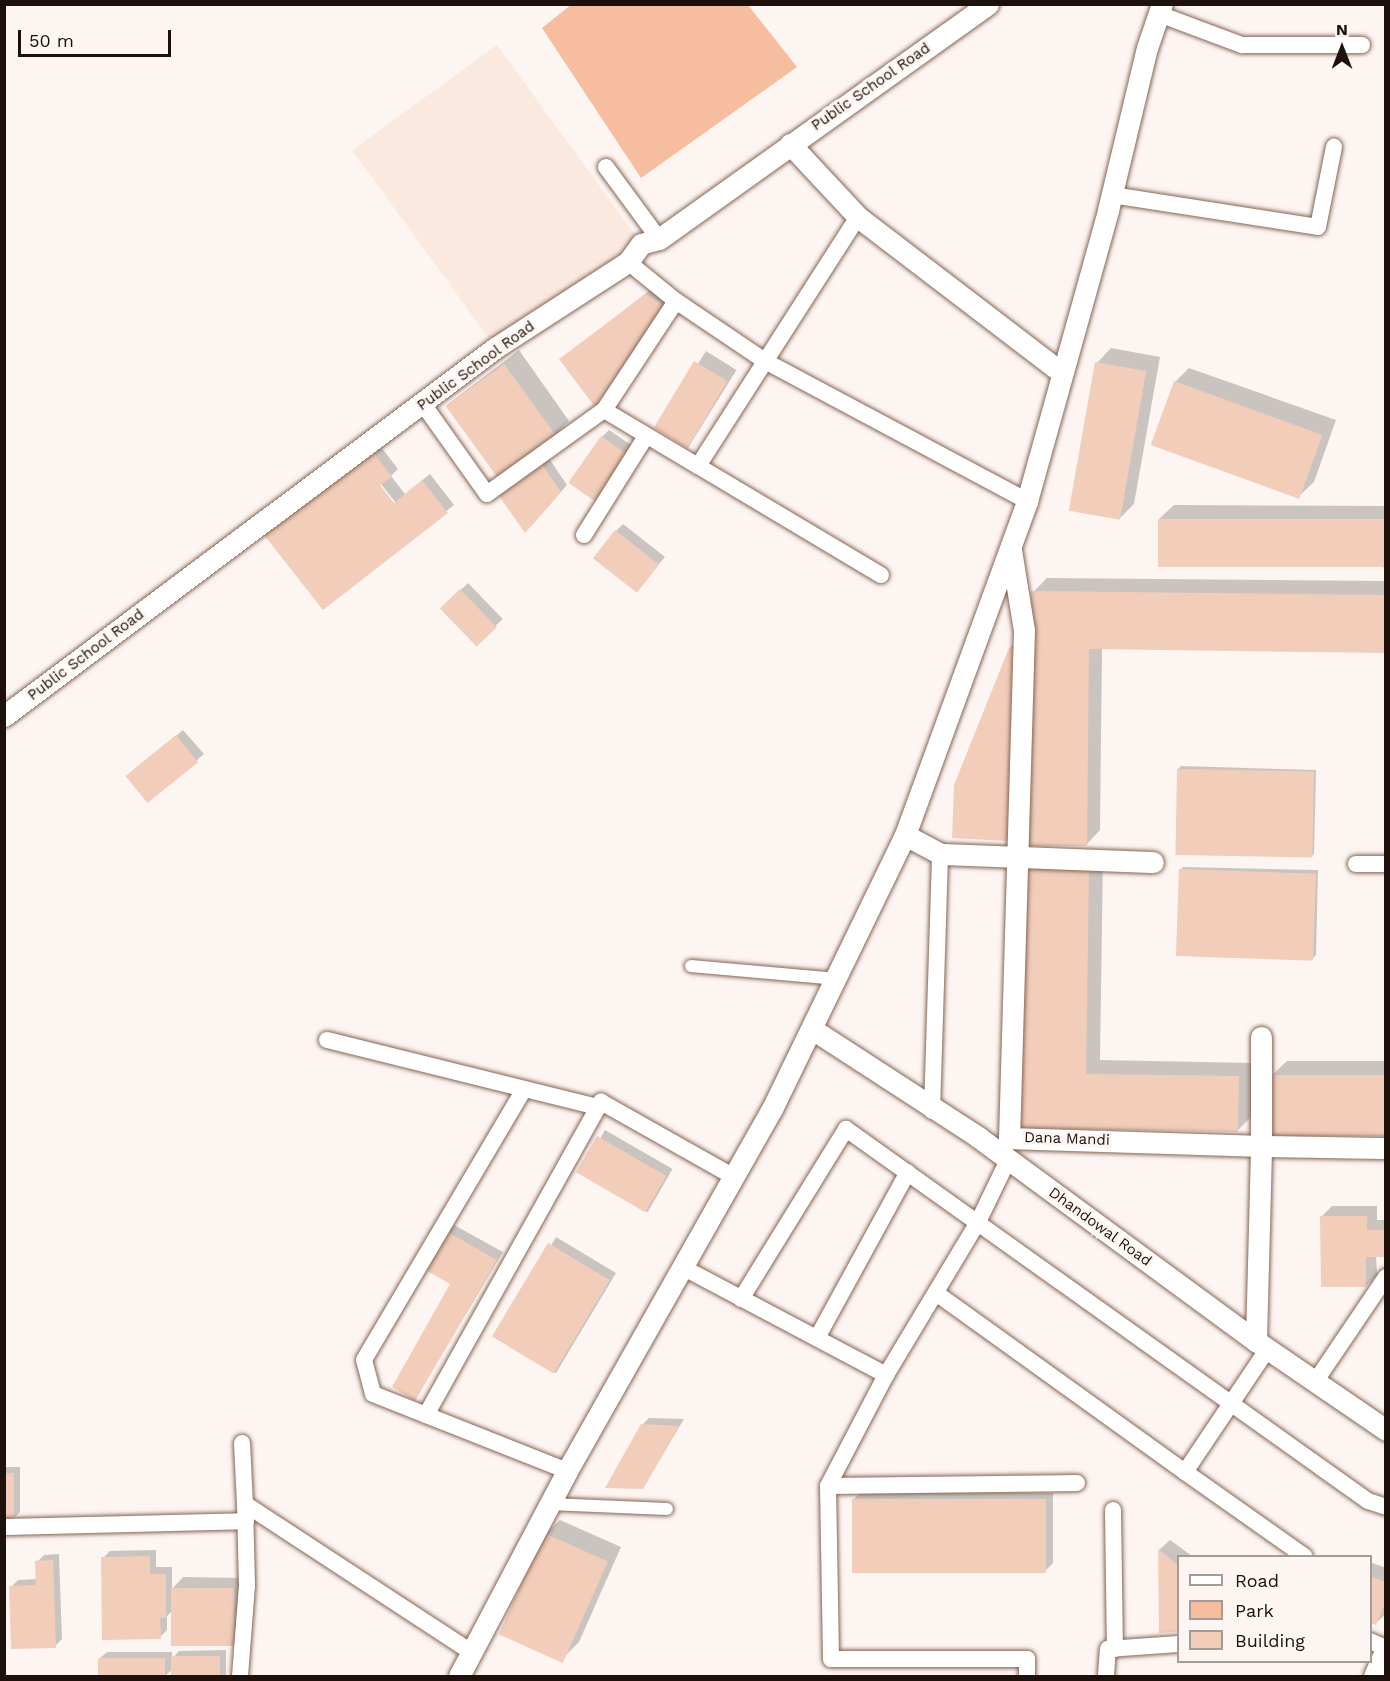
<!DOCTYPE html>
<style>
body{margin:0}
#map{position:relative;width:1390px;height:1681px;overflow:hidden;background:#fdf5f2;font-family:"Work Sans",sans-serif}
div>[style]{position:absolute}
.built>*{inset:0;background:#fbe9e0;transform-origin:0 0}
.green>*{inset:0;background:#f6bd9f}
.shadow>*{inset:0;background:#0003;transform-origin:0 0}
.building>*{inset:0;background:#f1cdba;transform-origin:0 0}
.roads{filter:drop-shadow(0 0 2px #856554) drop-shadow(0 0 2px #856554)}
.pedestrian>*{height:12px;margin:-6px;padding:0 6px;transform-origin:6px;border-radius:6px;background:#fff}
.minor>*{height:16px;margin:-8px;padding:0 8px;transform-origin:8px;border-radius:8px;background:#fff}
.tertiary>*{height:21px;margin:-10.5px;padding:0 10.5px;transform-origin:10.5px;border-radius:10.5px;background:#fff}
span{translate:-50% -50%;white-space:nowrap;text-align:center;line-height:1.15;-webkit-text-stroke:6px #fdf5f2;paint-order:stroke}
.street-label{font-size:15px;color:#1e110b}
.frame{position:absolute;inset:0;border:6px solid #1e110b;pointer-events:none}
.legend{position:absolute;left:1177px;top:1555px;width:195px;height:108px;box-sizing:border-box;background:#fdf5f2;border:2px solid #a49a96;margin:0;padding:8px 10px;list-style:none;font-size:18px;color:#1e110b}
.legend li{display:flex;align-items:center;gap:12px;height:30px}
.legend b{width:30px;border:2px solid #a49a96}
.north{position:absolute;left:1312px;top:18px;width:60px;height:60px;-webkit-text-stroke:4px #fdf5f2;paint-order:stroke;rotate:0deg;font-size:16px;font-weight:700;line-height:24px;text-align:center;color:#1e110b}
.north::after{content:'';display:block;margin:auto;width:21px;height:27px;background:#1e110b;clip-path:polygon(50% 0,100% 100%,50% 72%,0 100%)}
.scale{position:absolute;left:18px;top:30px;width:153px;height:27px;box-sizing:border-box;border:3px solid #1e110b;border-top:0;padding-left:8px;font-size:18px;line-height:21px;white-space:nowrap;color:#1e110b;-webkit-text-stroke:4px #fdf5f2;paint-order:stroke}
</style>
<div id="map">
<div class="built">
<div style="left:497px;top:45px;width:246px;height:179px;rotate:54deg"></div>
</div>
<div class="green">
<div style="clip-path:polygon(572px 4px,748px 5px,797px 67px,641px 178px,542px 28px)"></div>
</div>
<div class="shadow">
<div style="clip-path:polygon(658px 284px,674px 295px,596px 405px,561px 359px)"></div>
<div style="clip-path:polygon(1111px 348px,1160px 357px,1134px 504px,1120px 518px,1097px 363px)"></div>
<div style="clip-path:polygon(519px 350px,569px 421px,555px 435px,447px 405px)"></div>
<div style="left:706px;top:351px;width:36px;height:91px;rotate:32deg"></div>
<div style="clip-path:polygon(1189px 368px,1336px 420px,1314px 482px,1299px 496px,1175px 382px)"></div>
<div style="clip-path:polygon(609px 430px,634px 447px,597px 500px,602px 437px)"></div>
<div style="clip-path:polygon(evenodd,381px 447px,398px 469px,391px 476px,405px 494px,430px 474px,454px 505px,323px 608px,266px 535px,381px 447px,377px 479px,396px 503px,393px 505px,375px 481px,377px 479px)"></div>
<div style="clip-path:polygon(548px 457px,567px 485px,532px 525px,499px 494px)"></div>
<div style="clip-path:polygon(1174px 505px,1386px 506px,1386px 568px,1159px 519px)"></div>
<div style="clip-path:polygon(623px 524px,665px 557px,637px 590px,616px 531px)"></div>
<div style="clip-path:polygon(1047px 578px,1386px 581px,1386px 651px,1102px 648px,1100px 830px,1086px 845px,1010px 648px,1025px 634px,1032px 634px,1033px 592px)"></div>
<div style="left:468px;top:583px;width:50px;height:36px;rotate:46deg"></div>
<div style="clip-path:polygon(183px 730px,204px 754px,149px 801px,135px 770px)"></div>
<div style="clip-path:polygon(1181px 766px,1316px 770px,1314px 854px,1311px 857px,1178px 769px)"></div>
<div style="clip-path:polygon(1042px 855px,1103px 856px,1100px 1060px,1253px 1063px,1252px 1116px,1238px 1130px,1023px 1127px,1027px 869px)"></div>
<div style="clip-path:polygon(1183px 867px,1318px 870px,1316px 955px,1313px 958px,1180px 870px)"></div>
<div style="clip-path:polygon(1287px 1061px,1386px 1061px,1386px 1135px,1272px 1075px)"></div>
<div style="left:605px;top:1130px;width:78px;height:50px;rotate:30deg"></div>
<div style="clip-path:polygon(1332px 1206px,1377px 1206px,1377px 1220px,1386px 1220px,1386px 1255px,1376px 1255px,1377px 1275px,1366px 1286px,1321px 1217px)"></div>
<div style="clip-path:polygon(454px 1225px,503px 1252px,415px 1399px,452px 1284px,448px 1232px)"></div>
<div style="left:556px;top:1237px;width:70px;height:117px;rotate:31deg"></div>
<div style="clip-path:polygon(649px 1418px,684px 1419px,643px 1488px,642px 1425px)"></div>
<div style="clip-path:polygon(4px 1467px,20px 1467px,20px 1512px,13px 1519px,4px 1519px)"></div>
<div style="clip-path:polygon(861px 1492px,1053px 1493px,1053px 1563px,1046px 1570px,854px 1499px)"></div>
<div style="clip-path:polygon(560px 1520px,621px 1547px,579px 1642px,565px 1656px,545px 1534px)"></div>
<div style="clip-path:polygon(1170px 1540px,1192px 1556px,1178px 1556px,1178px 1631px,1160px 1631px,1159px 1550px)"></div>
<div style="clip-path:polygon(156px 1550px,156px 1567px,172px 1567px,172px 1589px,183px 1577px,244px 1578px,243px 1634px,233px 1645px,173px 1610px,167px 1616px,167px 1630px,160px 1637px,103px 1558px,110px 1551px)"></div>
<div style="clip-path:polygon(59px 1554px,62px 1639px,55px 1646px,11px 1587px,18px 1580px,37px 1579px,37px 1562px,44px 1555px)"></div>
<div style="clip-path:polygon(1370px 1562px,1386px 1568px,1386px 1614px,1375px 1624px,1370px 1622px)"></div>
<div style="clip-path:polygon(226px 1650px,226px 1676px,173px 1676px,173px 1669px,165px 1676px,100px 1676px,100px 1658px,107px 1652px,172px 1652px,172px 1659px,179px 1651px)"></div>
</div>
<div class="building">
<div style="clip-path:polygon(646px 294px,665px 306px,595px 407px,559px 359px)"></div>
<div style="left:694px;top:361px;width:39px;height:78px;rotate:31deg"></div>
<div style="left:1095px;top:362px;width:52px;height:151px;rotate:10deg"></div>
<div style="left:504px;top:364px;width:89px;height:72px;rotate:54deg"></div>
<div style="left:1174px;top:381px;width:158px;height:68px;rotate:20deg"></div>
<div style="left:601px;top:436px;width:33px;height:57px;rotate:35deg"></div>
<div style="clip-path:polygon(374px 453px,392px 477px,380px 485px,394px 503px,422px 480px,448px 513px,323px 610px,264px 535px)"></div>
<div style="clip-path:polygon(541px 463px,561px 492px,525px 533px,497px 493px)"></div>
<div style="left:1158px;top:519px;width:228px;height:48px"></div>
<div style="left:615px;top:530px;width:56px;height:36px;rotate:38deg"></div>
<div style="left:460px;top:589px;width:53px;height:28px;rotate:46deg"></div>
<div style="clip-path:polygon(1031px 591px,1386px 595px,1386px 653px,1089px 649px,1087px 846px,1028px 846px)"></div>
<div style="clip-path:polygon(1009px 648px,1018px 648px,1009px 841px,952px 838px,954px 785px)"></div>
<div style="left:176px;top:735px;width:35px;height:65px;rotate:51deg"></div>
<div style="left:1177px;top:769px;width:137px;height:86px;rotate:1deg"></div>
<div style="clip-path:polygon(1026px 869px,1089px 870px,1086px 1074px,1239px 1076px,1238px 1132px,1021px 1128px)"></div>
<div style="left:1179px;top:869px;width:137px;height:87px;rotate:2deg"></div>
<div style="left:1271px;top:1075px;width:115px;height:61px"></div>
<div style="left:597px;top:1136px;width:80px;height:42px;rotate:30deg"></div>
<div style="clip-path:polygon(1320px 1216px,1367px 1216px,1367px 1230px,1386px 1230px,1386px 1257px,1366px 1257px,1366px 1287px,1321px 1287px)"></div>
<div style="clip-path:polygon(446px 1231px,497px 1260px,415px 1401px,392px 1387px,450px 1284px,424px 1269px)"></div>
<div style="left:548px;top:1243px;width:72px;height:109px;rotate:31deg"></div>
<div style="clip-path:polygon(641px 1424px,679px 1426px,643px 1489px,605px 1488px)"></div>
<div style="left:4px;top:1473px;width:10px;height:47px"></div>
<div style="left:852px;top:1499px;width:194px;height:74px"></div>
<div style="left:544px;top:1533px;width:70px;height:111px;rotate:24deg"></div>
<div style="clip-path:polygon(1158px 1549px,1178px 1565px,1178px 1632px,1159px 1633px)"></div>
<div style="clip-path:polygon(150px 1556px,150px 1574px,166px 1574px,166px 1618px,160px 1618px,161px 1639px,102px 1640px,101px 1557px)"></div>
<div style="clip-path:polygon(53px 1560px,56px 1648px,11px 1649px,9px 1586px,36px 1585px,35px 1561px)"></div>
<div style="clip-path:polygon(1370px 1576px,1386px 1582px,1386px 1601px,1376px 1625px,1370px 1623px)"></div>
<div style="left:171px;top:1588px;width:63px;height:58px"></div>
<div style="left:220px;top:1656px;width:20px;height:49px;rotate:90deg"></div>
<div style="left:98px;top:1658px;width:67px;height:18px"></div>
</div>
<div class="roads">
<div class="pedestrian">
<div style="left:691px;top:966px;width:147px;rotate:5.1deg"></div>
<div style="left:549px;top:1504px;width:118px;rotate:2.4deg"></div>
</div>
<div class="minor">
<div style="left:1159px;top:14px;width:89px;rotate:20.5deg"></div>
<div style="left:1242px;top:45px;width:120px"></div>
<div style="left:606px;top:167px;width:89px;rotate:53.6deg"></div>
<div style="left:1112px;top:195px;width:208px;rotate:8.8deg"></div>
<div style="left:1318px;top:227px;width:82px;rotate:-78.7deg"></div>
<div style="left:628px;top:262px;width:62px;rotate:39.1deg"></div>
<div style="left:676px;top:301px;width:107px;rotate:34deg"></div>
<div style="left:765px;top:361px;width:297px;rotate:28.1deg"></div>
<div style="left:676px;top:301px;width:131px;rotate:123.4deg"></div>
<div style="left:604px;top:410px;width:109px;rotate:30.8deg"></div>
<div style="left:698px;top:466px;width:296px;rotate:-57.3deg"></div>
<div style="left:423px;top:404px;width:110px;rotate:54.6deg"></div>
<div style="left:487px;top:494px;width:144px;rotate:-35.7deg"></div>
<div style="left:698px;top:466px;width:213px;rotate:30.8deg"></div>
<div style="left:584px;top:535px;width:117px;rotate:-57.9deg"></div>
<div style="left:1356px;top:864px;width:30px"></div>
<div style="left:327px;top:1040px;width:279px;rotate:13.9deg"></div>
<div style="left:523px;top:1091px;width:312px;rotate:120.6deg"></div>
<div style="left:364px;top:1360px;width:35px;rotate:75deg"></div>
<div style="left:373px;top:1394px;width:209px;rotate:21.6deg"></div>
<div style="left:932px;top:1111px;width:257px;rotate:-88.2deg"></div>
<div style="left:1008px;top:1160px;width:69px;rotate:115.8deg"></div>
<div style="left:978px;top:1222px;width:179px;rotate:121deg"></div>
<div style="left:886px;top:1375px;width:125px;rotate:117.6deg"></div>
<div style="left:828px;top:1486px;width:173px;rotate:89deg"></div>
<div style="left:831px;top:1659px;width:196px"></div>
<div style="left:1027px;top:1659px;width:17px;rotate:90deg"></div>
<div style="left:684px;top:1268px;width:229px;rotate:27.9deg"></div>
<div style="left:936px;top:1293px;width:307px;rotate:35.7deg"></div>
<div style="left:741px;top:1299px;width:200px;rotate:-58.3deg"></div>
<div style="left:846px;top:1129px;width:641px;rotate:35.48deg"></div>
<div style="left:1368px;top:1501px;width:19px;rotate:18deg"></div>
<div style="left:817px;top:1338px;width:189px;rotate:-61.3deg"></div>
<div style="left:1267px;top:1350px;width:147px;rotate:123.9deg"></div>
<div style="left:1185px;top:1472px;width:146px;rotate:35.2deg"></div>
<div style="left:1315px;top:1382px;width:127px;rotate:-55.9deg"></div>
<div style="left:426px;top:1415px;width:359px;rotate:-60.8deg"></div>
<div style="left:601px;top:1102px;width:153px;rotate:29.4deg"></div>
<div style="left:242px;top:1443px;width:61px;rotate:87.2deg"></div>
<div style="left:828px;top:1486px;width:249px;rotate:-0.7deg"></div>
<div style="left:1113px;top:1510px;width:139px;rotate:89.2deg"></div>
<div style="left:4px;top:1527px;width:242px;rotate:-1.4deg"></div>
<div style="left:1370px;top:1641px;width:17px;rotate:24deg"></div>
<div style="left:240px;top:1676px;width:90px;rotate:-85.6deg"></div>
<div style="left:247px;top:1586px;width:82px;rotate:-91.4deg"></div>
<div style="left:245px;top:1504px;width:269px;rotate:33.2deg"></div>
<div style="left:1106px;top:1676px;width:27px;rotate:-86deg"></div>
<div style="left:1108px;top:1649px;width:70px;rotate:-4.1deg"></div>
</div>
<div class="tertiary">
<div style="left:790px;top:144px;width:100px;rotate:47deg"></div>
<div style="left:858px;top:217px;width:255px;rotate:37.4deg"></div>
<div style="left:1011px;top:550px;width:81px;rotate:80.8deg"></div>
<div style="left:1024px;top:630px;width:508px;rotate:91.69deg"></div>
<div style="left:1009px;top:1138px;width:252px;rotate:1.8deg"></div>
<div style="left:1261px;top:1146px;width:109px;rotate:-90deg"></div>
<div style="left:4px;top:716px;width:614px;rotate:-36.85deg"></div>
<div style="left:495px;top:348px;width:158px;rotate:-32.9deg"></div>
<div style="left:628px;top:262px;width:22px;rotate:-54deg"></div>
<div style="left:641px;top:244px;width:19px;rotate:-16deg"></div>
<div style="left:659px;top:239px;width:404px;rotate:-35.5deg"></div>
<div style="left:905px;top:835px;width:40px;rotate:28deg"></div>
<div style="left:940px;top:854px;width:213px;rotate:2.2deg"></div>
<div style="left:812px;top:1029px;width:198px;rotate:33deg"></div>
<div style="left:978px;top:1137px;width:345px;rotate:36.3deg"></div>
<div style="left:1256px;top:1341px;width:158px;rotate:34.4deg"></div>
<div style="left:1256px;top:1341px;width:195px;rotate:-88.5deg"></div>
<div style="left:1261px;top:1146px;width:125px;rotate:0.9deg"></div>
<div style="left:459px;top:1676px;width:232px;rotate:-62.2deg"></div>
<div style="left:567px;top:1471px;width:416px;rotate:-60.5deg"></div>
<div style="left:772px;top:1109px;width:305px;rotate:-64.1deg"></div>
<div style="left:905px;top:835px;width:356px;rotate:-69.9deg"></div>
<div style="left:1027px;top:501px;width:302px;rotate:-74.4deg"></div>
<div style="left:1108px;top:210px;width:167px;rotate:-76.5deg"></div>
<div style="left:1147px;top:48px;width:46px;rotate:-71.2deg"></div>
<div style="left:1374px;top:1676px;width:30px;rotate:-66deg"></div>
</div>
</div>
<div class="street-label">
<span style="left:871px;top:87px;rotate:-35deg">Public School Road</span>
<span style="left:476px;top:366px;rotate:-36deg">Public School Road</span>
<span style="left:86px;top:655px;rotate:-37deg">Public School Road</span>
<span style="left:1067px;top:1139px;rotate:2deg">Dana Mandi</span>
<span style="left:1100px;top:1227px;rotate:36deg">Dhandowal Road</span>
</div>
<div class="frame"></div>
<ul class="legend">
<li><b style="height:8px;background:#fff"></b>Road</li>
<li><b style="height:16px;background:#f6bd9f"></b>Park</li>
<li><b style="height:16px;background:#f1cdba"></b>Building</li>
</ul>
<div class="north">N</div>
<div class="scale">50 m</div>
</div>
